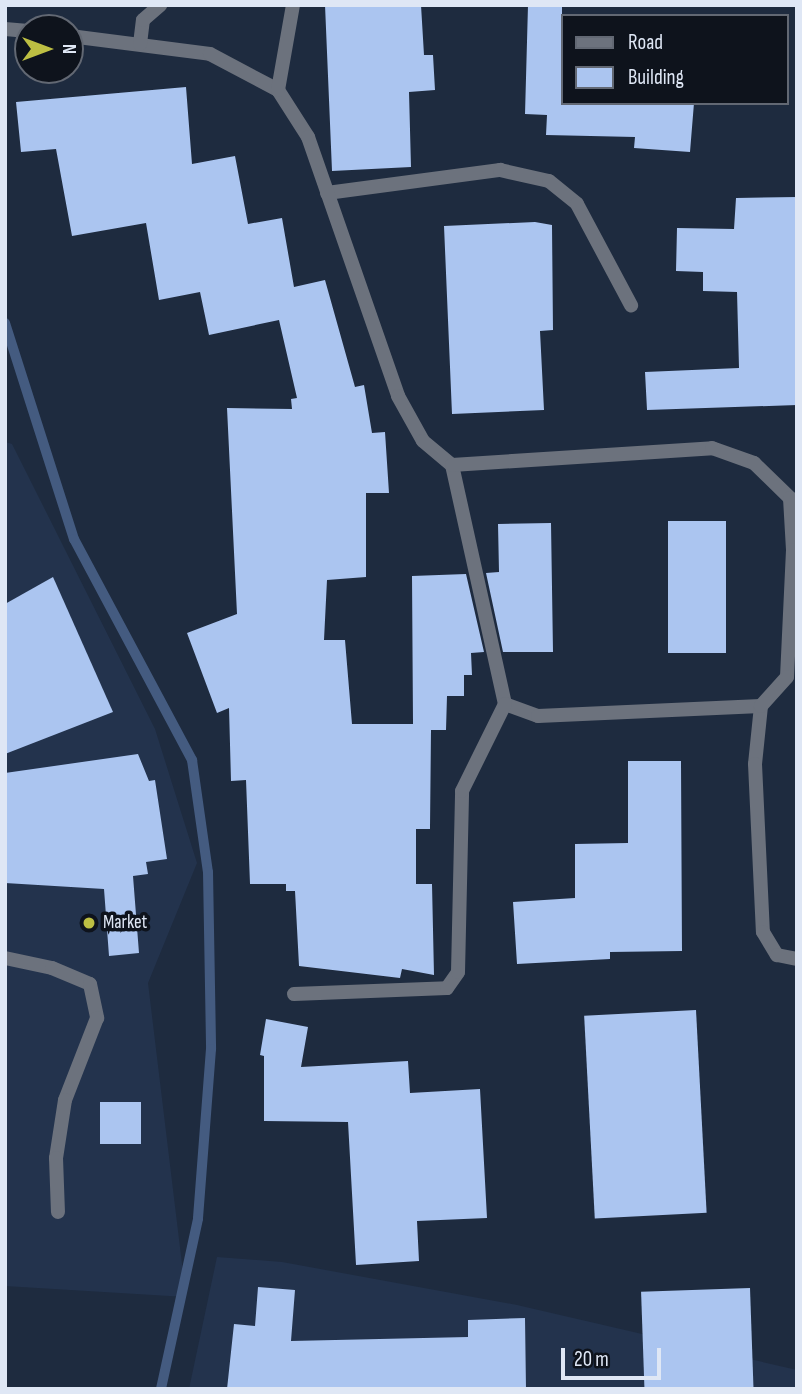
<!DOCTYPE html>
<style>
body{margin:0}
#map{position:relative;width:802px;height:1394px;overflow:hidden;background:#1e2b3f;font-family:"Sofia Sans Condensed",sans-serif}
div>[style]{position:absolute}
.built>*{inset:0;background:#23334d}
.stream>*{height:10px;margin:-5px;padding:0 5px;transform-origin:5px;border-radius:5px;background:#445b80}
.building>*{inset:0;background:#abc5f0;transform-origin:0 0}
.lane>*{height:14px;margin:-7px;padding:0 7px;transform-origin:7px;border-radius:7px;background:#6c727d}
.street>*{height:14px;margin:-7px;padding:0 7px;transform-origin:7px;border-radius:7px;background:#6c727d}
.dots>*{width:19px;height:19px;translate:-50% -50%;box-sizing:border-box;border:4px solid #0e131c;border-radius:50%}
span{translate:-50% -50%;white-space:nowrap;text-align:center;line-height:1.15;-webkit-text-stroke:7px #0e131c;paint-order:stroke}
.poi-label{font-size:19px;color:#dfe7f5}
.left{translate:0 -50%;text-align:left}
.frame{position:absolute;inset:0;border:7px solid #dfe7f5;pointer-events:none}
.legend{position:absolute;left:561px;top:14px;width:228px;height:91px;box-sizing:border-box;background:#0e131c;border:2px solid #626873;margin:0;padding:9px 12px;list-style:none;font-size:21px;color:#dfe7f5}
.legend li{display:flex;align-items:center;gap:14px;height:35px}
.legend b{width:35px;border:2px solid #626873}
.north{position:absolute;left:14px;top:14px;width:70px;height:70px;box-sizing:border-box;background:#0e131c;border:2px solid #626873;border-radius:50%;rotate:90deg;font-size:19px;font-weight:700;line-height:28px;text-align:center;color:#dfe7f5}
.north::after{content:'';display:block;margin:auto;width:24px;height:32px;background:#bdbf43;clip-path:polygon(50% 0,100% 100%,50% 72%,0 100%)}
.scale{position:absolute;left:561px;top:1348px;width:100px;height:32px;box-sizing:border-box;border:4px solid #dfe7f5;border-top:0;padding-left:9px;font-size:21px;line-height:24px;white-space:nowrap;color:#dfe7f5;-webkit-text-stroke:5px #0e131c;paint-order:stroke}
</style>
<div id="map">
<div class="built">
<div style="clip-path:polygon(5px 442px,12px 444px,155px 729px,197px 863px,148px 983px,186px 1297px,5px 1286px)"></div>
<div style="clip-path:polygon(217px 1257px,282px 1262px,517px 1305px,797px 1370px,797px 1389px,189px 1389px)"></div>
</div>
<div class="stream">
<div style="left:5px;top:323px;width:227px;rotate:72.3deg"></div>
<div style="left:74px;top:539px;width:251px;rotate:61.9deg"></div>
<div style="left:192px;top:760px;width:113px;rotate:81.9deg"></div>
<div style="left:208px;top:872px;width:177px;rotate:89deg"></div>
<div style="left:211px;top:1049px;width:170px;rotate:94.4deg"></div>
<div style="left:198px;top:1219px;width:174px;rotate:102.3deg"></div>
</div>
<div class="building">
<div style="clip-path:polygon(325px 5px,421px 5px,424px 55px,433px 55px,435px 90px,409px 92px,411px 167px,332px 171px)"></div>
<div style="clip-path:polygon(528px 5px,562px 5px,562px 103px,694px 103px,690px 152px,634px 148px,635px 137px,546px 135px,547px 115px,525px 114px)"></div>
<div style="clip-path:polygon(186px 87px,192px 164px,235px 156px,248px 224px,282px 218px,294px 287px,325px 280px,355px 387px,364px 385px,372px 433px,385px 432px,389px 493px,366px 493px,366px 577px,327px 580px,324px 640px,345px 640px,352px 724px,413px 724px,412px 576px,466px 574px,484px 652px,471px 653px,472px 675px,464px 675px,464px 696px,447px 696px,446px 730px,431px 730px,430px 829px,416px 829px,416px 884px,432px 884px,434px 975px,402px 969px,400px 978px,299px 966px,295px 891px,286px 891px,286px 884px,250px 884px,246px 780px,231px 781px,229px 708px,217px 713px,187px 633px,237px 614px,227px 408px,292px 409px,291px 399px,297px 398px,279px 320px,209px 335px,200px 292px,159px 300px,146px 223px,72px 236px,56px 149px,21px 152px,16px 102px)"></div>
<div style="clip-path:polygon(797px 197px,797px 405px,647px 410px,645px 372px,739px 368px,737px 292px,703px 291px,703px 272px,676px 271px,677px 228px,734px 229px,736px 198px)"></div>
<div style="clip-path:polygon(535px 222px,552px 225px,553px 330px,540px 331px,544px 410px,452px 414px,444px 226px)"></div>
<div style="left:668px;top:521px;width:58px;height:132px"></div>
<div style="clip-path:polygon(551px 523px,553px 652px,503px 652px,486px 573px,499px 572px,498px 524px)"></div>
<div style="clip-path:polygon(53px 577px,113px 712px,5px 754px,5px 604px)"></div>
<div style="clip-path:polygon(138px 754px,149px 781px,155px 780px,167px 859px,146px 862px,148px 874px,133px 876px,139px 953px,109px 956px,104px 889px,5px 883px,5px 773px)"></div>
<div style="clip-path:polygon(628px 761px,681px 761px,682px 951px,610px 952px,610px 959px,517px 964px,513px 902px,575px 898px,575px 844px,628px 843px)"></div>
<div style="left:696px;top:1010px;width:203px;height:112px;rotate:87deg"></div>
<div style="clip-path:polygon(266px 1019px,308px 1027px,301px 1067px,408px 1061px,410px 1093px,480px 1089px,487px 1218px,417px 1221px,419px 1261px,356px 1265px,348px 1122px,264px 1121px,264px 1056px,260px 1055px)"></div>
<div style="left:100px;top:1102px;width:41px;height:42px"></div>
<div style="clip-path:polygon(258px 1287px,295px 1290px,291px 1341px,468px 1337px,468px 1320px,525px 1318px,526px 1389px,227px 1389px,234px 1324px,255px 1326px)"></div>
<div style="left:750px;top:1288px;width:101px;height:109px;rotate:88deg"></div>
</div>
<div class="lane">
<div style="left:327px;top:193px;width:175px;rotate:-7.6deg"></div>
<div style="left:500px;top:170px;width:50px;rotate:12.7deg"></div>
<div style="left:549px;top:181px;width:36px;rotate:39deg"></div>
<div style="left:577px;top:204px;width:115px;rotate:61.9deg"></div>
<div style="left:5px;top:958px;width:48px;rotate:12deg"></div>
<div style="left:52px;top:968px;width:41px;rotate:22.8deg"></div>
<div style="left:90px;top:984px;width:35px;rotate:78deg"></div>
<div style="left:97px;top:1018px;width:88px;rotate:111.3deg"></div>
<div style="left:65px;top:1100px;width:59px;rotate:98.8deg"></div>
<div style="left:56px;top:1158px;width:54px;rotate:87.9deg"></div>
</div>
<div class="street">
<div style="left:5px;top:29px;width:23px;rotate:5deg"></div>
<div style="left:70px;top:36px;width:141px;rotate:7.3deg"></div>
<div style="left:210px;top:54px;width:77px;rotate:27.9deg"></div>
<div style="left:278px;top:90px;width:56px;rotate:57.4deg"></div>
<div style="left:308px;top:137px;width:274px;rotate:70.8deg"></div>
<div style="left:398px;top:396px;width:51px;rotate:60.9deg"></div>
<div style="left:423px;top:441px;width:38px;rotate:40deg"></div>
<div style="left:452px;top:465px;width:245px;rotate:77.5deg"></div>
<div style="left:505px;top:704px;width:35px;rotate:20deg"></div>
<div style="left:538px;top:716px;width:223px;rotate:-2.6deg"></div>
<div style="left:761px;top:706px;width:58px;rotate:95.9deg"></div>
<div style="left:755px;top:764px;width:168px;rotate:87.3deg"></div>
<div style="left:763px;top:932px;width:27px;rotate:59deg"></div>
<div style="left:777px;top:955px;width:20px;rotate:11deg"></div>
<div style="left:140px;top:44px;width:24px;rotate:-83deg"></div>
<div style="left:143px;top:20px;width:23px;rotate:-41deg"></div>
<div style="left:278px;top:90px;width:86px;rotate:-80deg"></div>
<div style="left:452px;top:465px;width:261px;rotate:-3.7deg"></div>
<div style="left:712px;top:448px;width:45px;rotate:19.7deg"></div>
<div style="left:754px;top:463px;width:50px;rotate:44.2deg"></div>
<div style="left:790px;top:498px;width:52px;rotate:86.7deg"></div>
<div style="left:793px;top:550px;width:127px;rotate:92.7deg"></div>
<div style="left:787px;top:677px;width:39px;rotate:132deg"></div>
<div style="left:294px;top:994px;width:153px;rotate:-2.2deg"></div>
<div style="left:447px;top:988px;width:19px;rotate:-55deg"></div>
<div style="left:458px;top:972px;width:181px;rotate:-88.7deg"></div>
<div style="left:462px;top:791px;width:97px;rotate:-63.7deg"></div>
</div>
<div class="dots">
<div style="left:89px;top:923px;background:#bdbf43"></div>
</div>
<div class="poi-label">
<span class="left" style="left:103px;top:923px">Market</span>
</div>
<div class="frame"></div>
<ul class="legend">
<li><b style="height:9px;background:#6c727d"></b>Road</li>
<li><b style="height:19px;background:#abc5f0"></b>Building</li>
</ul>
<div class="north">N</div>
<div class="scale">20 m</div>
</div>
